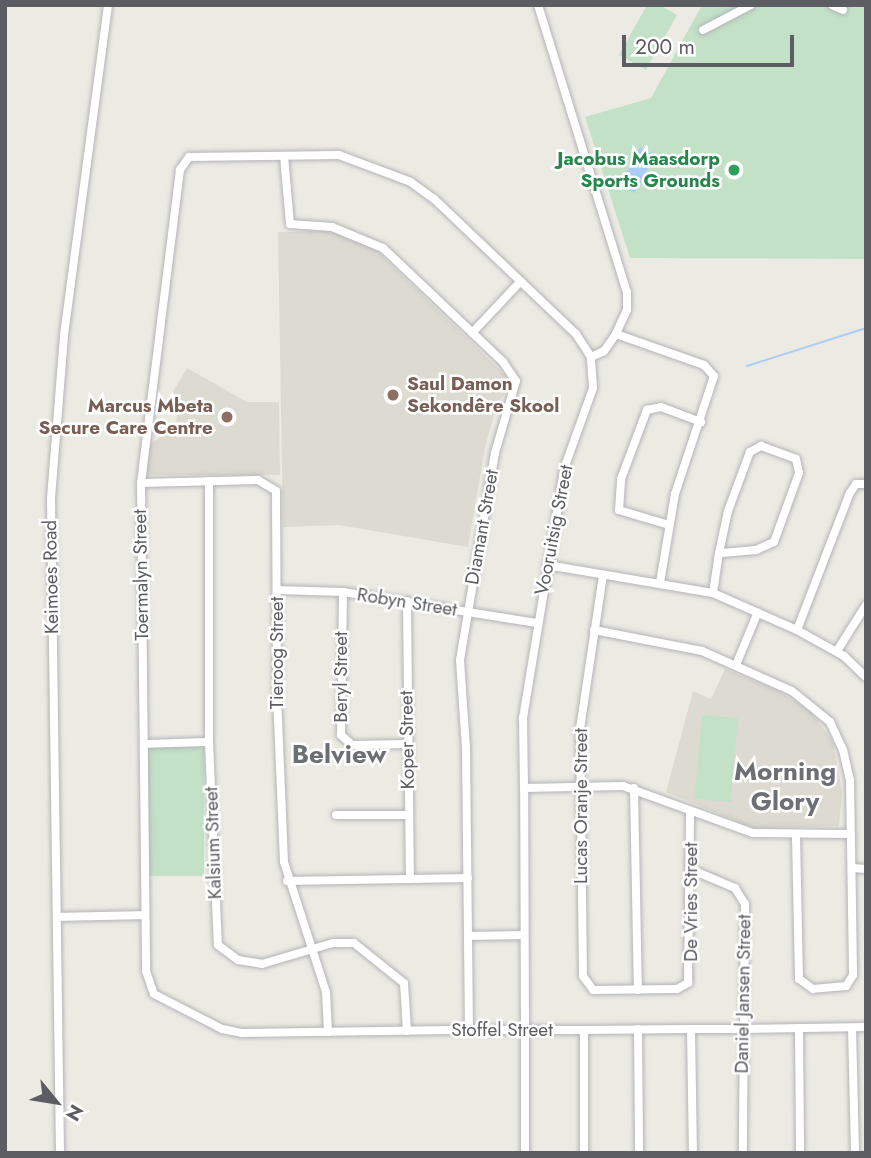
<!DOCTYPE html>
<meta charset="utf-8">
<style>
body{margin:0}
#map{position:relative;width:871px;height:1158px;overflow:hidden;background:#ecebe3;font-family:Jost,sans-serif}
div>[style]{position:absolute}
.education>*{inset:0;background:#dcdad1}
.green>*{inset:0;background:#c2e1c6;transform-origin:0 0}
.water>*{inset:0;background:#abccf4;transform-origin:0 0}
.stream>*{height:2px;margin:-1px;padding:0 1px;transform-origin:1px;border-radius:1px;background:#abccf4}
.roads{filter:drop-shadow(0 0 2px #b3b4b9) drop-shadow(0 0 2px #b3b4b9)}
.minor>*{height:8px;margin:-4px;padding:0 4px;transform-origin:4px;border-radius:4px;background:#fff}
.dots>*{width:19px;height:19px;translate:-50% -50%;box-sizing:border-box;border:4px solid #fff;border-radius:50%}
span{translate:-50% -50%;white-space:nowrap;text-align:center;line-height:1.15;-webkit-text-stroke:5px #fff;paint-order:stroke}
.leisure-label{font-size:19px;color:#27864d;font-weight:700}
.right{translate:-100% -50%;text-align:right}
.education-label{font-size:19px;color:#785e54;font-weight:700}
.left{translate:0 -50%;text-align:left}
.street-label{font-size:19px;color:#5b5d62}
.district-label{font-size:26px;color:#6c6f74;font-weight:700}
.frame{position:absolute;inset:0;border:7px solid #5b5d62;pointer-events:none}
.north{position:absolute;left:21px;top:1067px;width:70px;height:70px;-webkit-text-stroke:5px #fff;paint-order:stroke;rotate:120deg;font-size:19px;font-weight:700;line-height:28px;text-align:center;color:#5b5d62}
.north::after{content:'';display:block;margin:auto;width:24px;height:32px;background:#5b5d62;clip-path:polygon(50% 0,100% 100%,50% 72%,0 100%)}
.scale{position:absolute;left:622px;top:35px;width:172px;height:32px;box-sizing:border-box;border:4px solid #5b5d62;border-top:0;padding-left:9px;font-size:21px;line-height:24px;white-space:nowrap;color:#5b5d62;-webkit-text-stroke:5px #fff;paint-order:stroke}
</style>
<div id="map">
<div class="education">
<div style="clip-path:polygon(329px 231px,376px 250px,506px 376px,509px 387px,497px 405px,485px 447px,468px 547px,339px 525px,283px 527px,278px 232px)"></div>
<div style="clip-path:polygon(187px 368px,247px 402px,279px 402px,280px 475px,149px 475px,144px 470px,147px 447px,175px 426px,178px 411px,166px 403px)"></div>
<div style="clip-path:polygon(725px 669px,776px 690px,810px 710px,833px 742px,842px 793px,839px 826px,753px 828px,666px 792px,693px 691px,711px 699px)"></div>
</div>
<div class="green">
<div style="clip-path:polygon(647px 5px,659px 5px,677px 15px,646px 70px,619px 55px)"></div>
<div style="clip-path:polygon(702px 5px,866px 5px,866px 259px,630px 258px,585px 117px,651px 98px)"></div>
<div style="left:702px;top:715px;width:36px;height:84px;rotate:5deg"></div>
<div style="left:148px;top:747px;width:56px;height:129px"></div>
</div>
<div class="water">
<div style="left:640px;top:147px;width:17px;height:43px;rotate:28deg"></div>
</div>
<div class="stream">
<div style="left:747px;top:366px;width:125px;rotate:-17.7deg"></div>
</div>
<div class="roads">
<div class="minor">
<div style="left:538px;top:5px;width:300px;rotate:72.8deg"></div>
<div style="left:627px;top:292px;width:18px;rotate:90deg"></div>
<div style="left:627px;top:310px;width:26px;rotate:115deg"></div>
<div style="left:616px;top:334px;width:21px;rotate:125deg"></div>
<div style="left:604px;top:351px;width:14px;rotate:155deg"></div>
<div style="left:832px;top:5px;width:12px;rotate:24deg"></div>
<div style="left:703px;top:30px;width:54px;rotate:-27.5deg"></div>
<div style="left:284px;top:156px;width:68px;rotate:85deg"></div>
<div style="left:290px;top:224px;width:42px;rotate:4.1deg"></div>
<div style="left:332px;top:227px;width:55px;rotate:22.4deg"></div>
<div style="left:383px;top:248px;width:166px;rotate:43.5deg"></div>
<div style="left:503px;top:362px;width:23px;rotate:56deg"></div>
<div style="left:516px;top:381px;width:75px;rotate:106.3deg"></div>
<div style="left:495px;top:453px;width:210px;rotate:99.6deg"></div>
<div style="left:460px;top:660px;width:87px;rotate:86.1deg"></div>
<div style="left:466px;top:747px;width:283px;rotate:89.4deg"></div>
<div style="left:472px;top:333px;width:71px;rotate:-46.7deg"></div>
<div style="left:616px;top:334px;width:93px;rotate:19.4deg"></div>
<div style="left:704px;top:365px;width:15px;rotate:48deg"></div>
<div style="left:714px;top:376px;width:124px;rotate:108.3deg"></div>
<div style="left:675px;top:494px;width:90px;rotate:99.6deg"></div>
<div style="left:209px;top:481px;width:261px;rotate:90deg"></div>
<div style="left:209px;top:742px;width:203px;rotate:87.5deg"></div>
<div style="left:218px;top:945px;width:25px;rotate:37deg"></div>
<div style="left:238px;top:960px;width:24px;rotate:9deg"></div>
<div style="left:262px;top:964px;width:74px;rotate:-16.5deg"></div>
<div style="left:333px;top:943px;width:21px"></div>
<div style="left:354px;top:943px;width:64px;rotate:38.7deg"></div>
<div style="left:404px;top:983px;width:48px;rotate:86.4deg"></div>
<div style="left:141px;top:483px;width:117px;rotate:-1.5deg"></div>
<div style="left:258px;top:480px;width:21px;rotate:31deg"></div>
<div style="left:276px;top:491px;width:204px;rotate:89.7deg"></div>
<div style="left:277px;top:695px;width:167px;rotate:87.6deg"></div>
<div style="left:284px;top:862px;width:137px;rotate:72.1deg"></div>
<div style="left:326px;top:992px;width:40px;rotate:87.1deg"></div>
<div style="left:669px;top:525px;width:52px;rotate:-163.3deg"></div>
<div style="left:619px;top:510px;width:31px;rotate:-86deg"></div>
<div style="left:621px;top:479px;width:74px;rotate:-69.4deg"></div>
<div style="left:647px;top:410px;width:14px;rotate:-12deg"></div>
<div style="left:661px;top:407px;width:43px;rotate:20.6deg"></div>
<div style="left:547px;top:565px;width:168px;rotate:9.6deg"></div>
<div style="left:713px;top:593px;width:92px;rotate:23.8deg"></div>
<div style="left:797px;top:630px;width:54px;rotate:29deg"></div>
<div style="left:844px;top:656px;width:30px;rotate:44deg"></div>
<div style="left:603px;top:575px;width:155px;rotate:98.5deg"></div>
<div style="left:580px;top:728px;width:248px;rotate:89.3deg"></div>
<div style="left:583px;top:976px;width:17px;rotate:54deg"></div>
<div style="left:593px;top:990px;width:84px;rotate:-0.7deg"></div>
<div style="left:677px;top:989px;width:13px;rotate:-29deg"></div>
<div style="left:688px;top:983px;width:172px;rotate:-89.3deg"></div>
<div style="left:277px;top:590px;width:66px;rotate:1.7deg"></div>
<div style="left:343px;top:592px;width:196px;rotate:9.1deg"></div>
<div style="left:343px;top:592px;width:143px;rotate:90.8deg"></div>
<div style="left:341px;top:735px;width:15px;rotate:42deg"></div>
<div style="left:352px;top:745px;width:53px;rotate:-1.1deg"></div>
<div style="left:713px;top:593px;width:40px;rotate:-81.5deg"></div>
<div style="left:719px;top:553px;width:43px;rotate:-77.9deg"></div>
<div style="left:728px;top:511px;width:63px;rotate:-69.6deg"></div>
<div style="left:750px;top:452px;width:13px;rotate:-29deg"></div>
<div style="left:761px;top:446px;width:37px;rotate:20deg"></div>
<div style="left:796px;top:459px;width:14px;rotate:78deg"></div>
<div style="left:799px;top:473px;width:73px;rotate:109.9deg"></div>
<div style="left:774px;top:542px;width:20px;rotate:156deg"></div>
<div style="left:756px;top:550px;width:37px;rotate:175deg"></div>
<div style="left:407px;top:601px;width:278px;rotate:89.4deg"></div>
<div style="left:594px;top:630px;width:110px;rotate:11deg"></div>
<div style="left:702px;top:651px;width:98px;rotate:24deg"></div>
<div style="left:792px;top:691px;width:49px;rotate:39.2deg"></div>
<div style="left:830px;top:722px;width:31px;rotate:65deg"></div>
<div style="left:843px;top:750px;width:31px;rotate:77deg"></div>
<div style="left:850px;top:780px;width:195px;rotate:89.1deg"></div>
<div style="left:853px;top:975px;width:13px;rotate:122deg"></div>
<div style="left:846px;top:986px;width:33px;rotate:175deg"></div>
<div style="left:813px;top:989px;width:17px;rotate:-144deg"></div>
<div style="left:799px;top:979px;width:144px;rotate:-91.2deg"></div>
<div style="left:797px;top:630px;width:147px;rotate:-68.9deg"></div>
<div style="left:850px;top:493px;width:11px;rotate:-56deg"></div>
<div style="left:856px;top:484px;width:10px"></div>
<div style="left:837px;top:651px;width:54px;rotate:-57.8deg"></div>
<div style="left:736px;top:665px;width:57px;rotate:-67.5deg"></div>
<div style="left:144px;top:744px;width:65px;rotate:-1.8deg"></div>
<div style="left:524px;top:788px;width:99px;rotate:-1.2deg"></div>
<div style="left:623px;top:786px;width:138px;rotate:19.9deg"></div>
<div style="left:753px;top:833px;width:98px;rotate:0.6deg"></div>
<div style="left:634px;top:788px;width:202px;rotate:88.9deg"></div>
<div style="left:336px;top:815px;width:73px"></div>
<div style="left:852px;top:868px;width:14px;rotate:4deg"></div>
<div style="left:690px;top:869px;width:49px;rotate:22.9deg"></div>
<div style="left:735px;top:888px;width:19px;rotate:58deg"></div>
<div style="left:745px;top:904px;width:249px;rotate:90.5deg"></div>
<div style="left:287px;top:881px;width:181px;rotate:-0.9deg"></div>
<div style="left:57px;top:917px;width:88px;rotate:-1.3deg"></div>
<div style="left:468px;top:936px;width:56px;rotate:-1deg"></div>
<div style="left:799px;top:1028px;width:125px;rotate:89.5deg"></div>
<div style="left:852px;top:1028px;width:125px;rotate:88.6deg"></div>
<div style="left:638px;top:1029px;width:124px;rotate:89.5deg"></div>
<div style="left:691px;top:1029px;width:124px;rotate:89.1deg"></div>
<div style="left:584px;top:1030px;width:123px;rotate:90deg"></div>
<div style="left:60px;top:1153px;width:655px;rotate:-90.79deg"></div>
<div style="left:51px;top:498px;width:164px;rotate:-85.4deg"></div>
<div style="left:64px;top:335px;width:333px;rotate:-82.4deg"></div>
<div style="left:525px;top:1153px;width:123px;rotate:-90deg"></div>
<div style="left:525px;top:1030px;width:242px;rotate:-90.2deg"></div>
<div style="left:524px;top:788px;width:70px;rotate:-90.8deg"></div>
<div style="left:523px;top:718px;width:252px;rotate:-80.6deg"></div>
<div style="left:564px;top:469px;width:86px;rotate:-70.3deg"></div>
<div style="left:593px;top:388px;width:31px;rotate:-94deg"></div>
<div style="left:591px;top:357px;width:27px;rotate:-123deg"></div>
<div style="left:576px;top:334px;width:196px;rotate:-136.4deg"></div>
<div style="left:434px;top:199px;width:29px;rotate:-144deg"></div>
<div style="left:411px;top:182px;width:77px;rotate:-159.4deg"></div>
<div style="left:339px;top:155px;width:150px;rotate:179.2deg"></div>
<div style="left:189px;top:157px;width:16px;rotate:125deg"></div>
<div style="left:180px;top:170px;width:315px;rotate:97.1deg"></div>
<div style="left:141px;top:483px;width:488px;rotate:89.4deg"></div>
<div style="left:146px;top:971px;width:24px;rotate:71deg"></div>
<div style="left:154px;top:994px;width:76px;rotate:27.2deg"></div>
<div style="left:222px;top:1029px;width:20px;rotate:11deg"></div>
<div style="left:242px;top:1033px;width:227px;rotate:-0.8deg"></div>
<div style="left:469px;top:1030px;width:115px"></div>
<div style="left:584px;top:1030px;width:107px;rotate:-0.5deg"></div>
<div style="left:691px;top:1029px;width:51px"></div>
<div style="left:742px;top:1029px;width:124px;rotate:-0.9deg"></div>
</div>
</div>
<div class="dots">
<div style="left:734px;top:170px;background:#2e9e5b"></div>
<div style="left:393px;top:395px;background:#8d6e63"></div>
<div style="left:227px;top:417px;background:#8d6e63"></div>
</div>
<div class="leisure-label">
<span class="right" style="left:720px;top:170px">Jacobus Maasdorp<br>Sports Grounds</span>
</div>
<div class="education-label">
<span class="left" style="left:407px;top:395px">Saul Damon<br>Sekondêre Skool</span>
<span class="right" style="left:213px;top:417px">Marcus Mbeta<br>Secure Care Centre</span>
</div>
<div class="street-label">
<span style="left:482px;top:527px;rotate:-80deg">Diamant Street</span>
<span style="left:554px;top:530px;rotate:-79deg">Vooruitsig Street</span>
<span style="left:141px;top:575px;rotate:-91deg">Toermalyn Street</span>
<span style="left:51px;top:577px;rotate:-91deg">Keimoes Road</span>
<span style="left:407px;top:602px;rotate:9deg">Robyn Street</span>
<span style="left:277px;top:653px;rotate:-90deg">Tieroog Street</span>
<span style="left:341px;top:677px;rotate:-90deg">Beryl Street</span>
<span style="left:407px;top:740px;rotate:-91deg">Koper Street</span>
<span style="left:581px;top:806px;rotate:-90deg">Lucas Oranje Street</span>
<span style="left:213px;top:843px;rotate:-92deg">Kalsium Street</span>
<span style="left:691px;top:902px;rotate:-90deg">De Vries Street</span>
<span style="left:743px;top:994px;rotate:-89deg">Daniel Jansen Street</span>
<span style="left:502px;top:1030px">Stoffel Street</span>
</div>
<div class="district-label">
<span style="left:339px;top:755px">Belview</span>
<span style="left:785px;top:787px">Morning<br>Glory</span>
</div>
<div class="frame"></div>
<div class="north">N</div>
<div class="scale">200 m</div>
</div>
